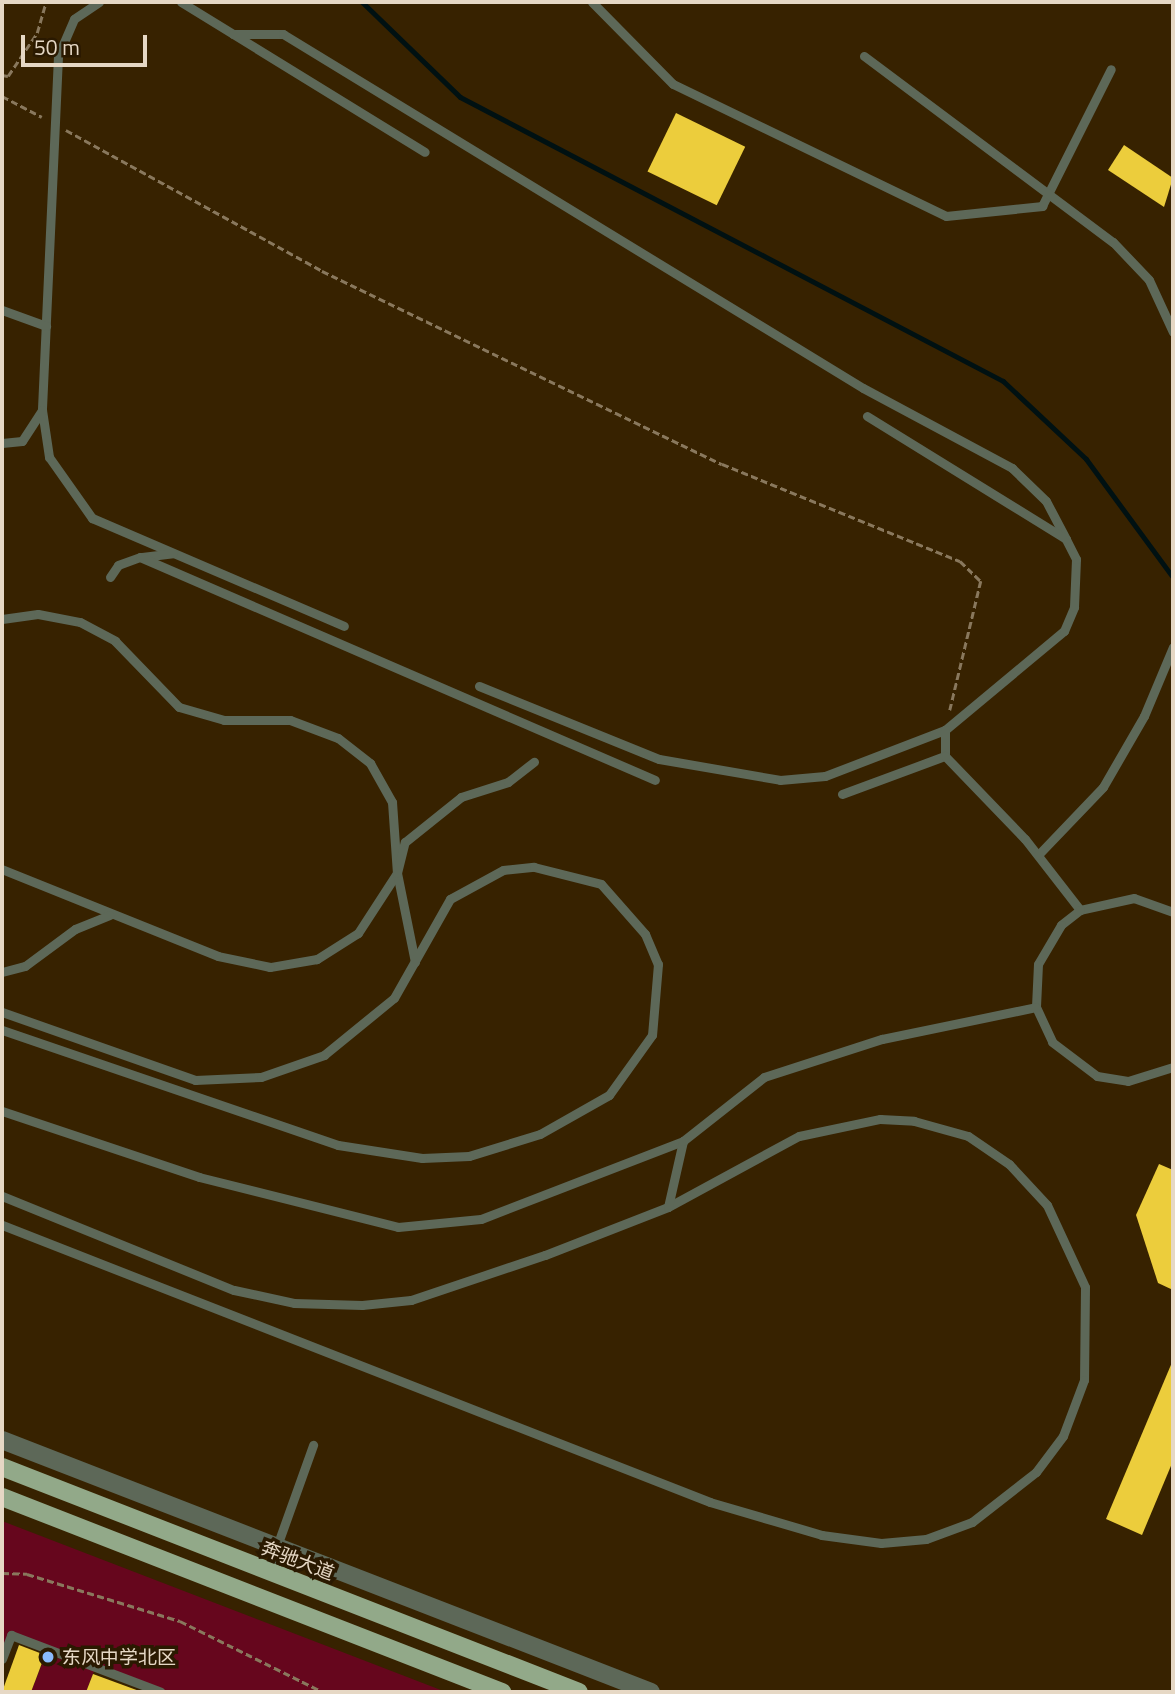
<!DOCTYPE html>
<meta charset="utf-8">
<style>
body{margin:0}
#map{position:relative;width:1175px;height:1694px;overflow:hidden;background:#372200;font-family:"Titillium Web","Noto Sans SC",sans-serif}
div>[style]{position:absolute}
.green>*{inset:0;background:#66061d}
.stream>*{height:5px;margin:-2.5px;padding:0 2.5px;transform-origin:2.5px;border-radius:2.5px;background:#001112}
.building>*{inset:0;background:#eccd3c;transform-origin:0 0}
.path>*{height:2.5px;margin-top:-1.25px;transform-origin:0;background:repeating-linear-gradient(90deg,#89785d 0 7px,transparent 0 10.5px)}
.service>*{height:9px;margin:-4.5px;padding:0 4.5px;transform-origin:4.5px;border-radius:4.5px;background:#5d6858}
.tertiary>*{height:18px;margin:-9px;padding:0 9px;transform-origin:9px;border-radius:9px;background:#5d6858}
.primary>*{height:18px;margin:-9px;padding:0 9px;transform-origin:9px;border-radius:9px;background:#92a989}
.dots>*{width:19px;height:19px;translate:-50% -50%;box-sizing:border-box;border:4px solid #2a1900;border-radius:50%}
span{translate:-50% -50%;white-space:nowrap;text-align:center;line-height:1.15;-webkit-text-stroke:7px #2a1900;paint-order:stroke}
.street-label{font-size:19px;color:#e6d8c5}
.poi-label{font-size:19px;color:#e6d8c5}
.left{translate:0 -50%;text-align:left}
.frame{position:absolute;inset:0;border:4px solid #e6d8c5;pointer-events:none}
.scale{position:absolute;left:21px;top:35px;width:126px;height:32px;box-sizing:border-box;border:4px solid #e6d8c5;border-top:0;padding-left:9px;font-size:21px;line-height:24px;white-space:nowrap;color:#e6d8c5;-webkit-text-stroke:5px #2a1900;paint-order:stroke}
</style>
<div id="map">
<div class="green">
<div style="clip-path:polygon(2px 1521px,446px 1692px,161px 1692px,12px 1636px,2px 1659px)"></div>
<div style="clip-path:polygon(46px 1654px,94px 1671px,86px 1692px,31px 1692px)"></div>
</div>
<div class="stream">
<div style="left:362px;top:2px;width:136px;rotate:44.1deg"></div>
<div style="left:460px;top:97px;width:613px;rotate:27.61deg"></div>
<div style="left:1003px;top:381px;width:114px;rotate:43.2deg"></div>
<div style="left:1086px;top:459px;width:145px;rotate:53.7deg"></div>
</div>
<div class="building">
<div style="left:676px;top:113px;width:77px;height:65px;rotate:26deg"></div>
<div style="clip-path:polygon(1124px 145px,1173px 178px,1164px 207px,1108px 170px)"></div>
<div style="clip-path:polygon(1159px 1164px,1173px 1170px,1173px 1290px,1158px 1283px,1136px 1215px)"></div>
<div style="clip-path:polygon(1173px 1360px,1173px 1461px,1142px 1535px,1106px 1519px)"></div>
<div style="clip-path:polygon(19px 1645px,45px 1655px,31px 1692px,2px 1692px)"></div>
<div style="clip-path:polygon(93px 1674px,142px 1692px,86px 1692px)"></div>
</div>
<div class="path">
<div style="left:2px;top:75px;width:6px;rotate:9deg"></div>
<div style="left:8px;top:76px;width:52px;rotate:-56deg"></div>
<div style="left:37px;top:33px;width:32px;rotate:-74deg"></div>
<div style="left:2px;top:96px;width:45px;rotate:27.7deg"></div>
<div style="left:66px;top:130px;width:292px;rotate:28.8deg"></div>
<div style="left:322px;top:271px;width:444px;rotate:25.8deg"></div>
<div style="left:722px;top:464px;width:257px;rotate:22.2deg"></div>
<div style="left:960px;top:561px;width:29px;rotate:44deg"></div>
<div style="left:981px;top:581px;width:133px;rotate:103.5deg"></div>
<div style="left:2px;top:1573px;width:25px;rotate:2deg"></div>
<div style="left:27px;top:1574px;width:160px;rotate:17.1deg"></div>
<div style="left:180px;top:1621px;width:160px;rotate:26.4deg"></div>
</div>
<div class="service">
<div style="left:99px;top:2px;width:30px;rotate:146deg"></div>
<div style="left:74px;top:19px;width:40px;rotate:113.4deg"></div>
<div style="left:58px;top:56px;width:354px;rotate:92.6deg"></div>
<div style="left:42px;top:410px;width:48px;rotate:81.5deg"></div>
<div style="left:49px;top:457px;width:75px;rotate:54.8deg"></div>
<div style="left:92px;top:518px;width:274px;rotate:23.2deg"></div>
<div style="left:181px;top:2px;width:286px;rotate:31.6deg"></div>
<div style="left:592px;top:2px;width:115px;rotate:45.4deg"></div>
<div style="left:673px;top:84px;width:303px;rotate:25.8deg"></div>
<div style="left:946px;top:216px;width:97px;rotate:-5.9deg"></div>
<div style="left:1042px;top:206px;width:153px;rotate:-63.3deg"></div>
<div style="left:233px;top:34px;width:50px"></div>
<div style="left:283px;top:34px;width:679px;rotate:31.4deg"></div>
<div style="left:863px;top:388px;width:169px;rotate:28.2deg"></div>
<div style="left:1012px;top:468px;width:47px;rotate:44.1deg"></div>
<div style="left:1046px;top:501px;width:43px;rotate:62.2deg"></div>
<div style="left:864px;top:56px;width:311px;rotate:36.8deg"></div>
<div style="left:1113px;top:242px;width:52px;rotate:46.5deg"></div>
<div style="left:1149px;top:280px;width:57px;rotate:65.2deg"></div>
<div style="left:2px;top:310px;width:47px;rotate:20deg"></div>
<div style="left:2px;top:443px;width:20px;rotate:-6deg"></div>
<div style="left:22px;top:441px;width:37px;rotate:-57deg"></div>
<div style="left:142px;top:557px;width:31px;rotate:-7deg"></div>
<div style="left:110px;top:577px;width:14px;rotate:-56deg"></div>
<div style="left:118px;top:565px;width:23px;rotate:-20deg"></div>
<div style="left:140px;top:557px;width:561px;rotate:23.41deg"></div>
<div style="left:2px;top:619px;width:36px;rotate:-8deg"></div>
<div style="left:38px;top:614px;width:43px;rotate:10.8deg"></div>
<div style="left:80px;top:622px;width:40px;rotate:28deg"></div>
<div style="left:115px;top:641px;width:92px;rotate:45.9deg"></div>
<div style="left:179px;top:707px;width:47px;rotate:16.1deg"></div>
<div style="left:224px;top:720px;width:66px"></div>
<div style="left:290px;top:720px;width:51px;rotate:20.6deg"></div>
<div style="left:338px;top:738px;width:41px;rotate:38deg"></div>
<div style="left:370px;top:763px;width:45px;rotate:60.6deg"></div>
<div style="left:392px;top:802px;width:71px;rotate:86deg"></div>
<div style="left:397px;top:873px;width:72px;rotate:123deg"></div>
<div style="left:358px;top:933px;width:49px;rotate:147.6deg"></div>
<div style="left:317px;top:959px;width:48px;rotate:170.3deg"></div>
<div style="left:270px;top:967px;width:53px;rotate:-168.1deg"></div>
<div style="left:218px;top:956px;width:233px;rotate:-158.1deg"></div>
<div style="left:479px;top:686px;width:194px;rotate:22.1deg"></div>
<div style="left:659px;top:759px;width:123px;rotate:9.8deg"></div>
<div style="left:780px;top:780px;width:45px;rotate:-5.1deg"></div>
<div style="left:825px;top:776px;width:129px;rotate:-21deg"></div>
<div style="left:945px;top:730px;width:155px;rotate:-39.8deg"></div>
<div style="left:1064px;top:631px;width:26px;rotate:-67deg"></div>
<div style="left:1074px;top:607px;width:48px;rotate:-87.6deg"></div>
<div style="left:1076px;top:559px;width:22px;rotate:-117deg"></div>
<div style="left:1066px;top:539px;width:234px;rotate:-148.3deg"></div>
<div style="left:945px;top:730px;width:26px;rotate:90deg"></div>
<div style="left:842px;top:794px;width:110px;rotate:-20.3deg"></div>
<div style="left:945px;top:756px;width:115px;rotate:46.1deg"></div>
<div style="left:1025px;top:839px;width:90px;rotate:52.2deg"></div>
<div style="left:1038px;top:855px;width:94px;rotate:-46.3deg"></div>
<div style="left:1103px;top:787px;width:82px;rotate:-60deg"></div>
<div style="left:1144px;top:716px;width:75px;rotate:-67.2deg"></div>
<div style="left:1173px;top:912px;width:41px;rotate:-160.3deg"></div>
<div style="left:1134px;top:898px;width:55px;rotate:167.5deg"></div>
<div style="left:1080px;top:910px;width:24px;rotate:142deg"></div>
<div style="left:1061px;top:925px;width:45px;rotate:120.5deg"></div>
<div style="left:1038px;top:964px;width:43px;rotate:92.7deg"></div>
<div style="left:1036px;top:1007px;width:38px;rotate:65deg"></div>
<div style="left:1052px;top:1042px;width:56px;rotate:37.1deg"></div>
<div style="left:1097px;top:1076px;width:31px;rotate:9deg"></div>
<div style="left:1128px;top:1081px;width:47px;rotate:-17.3deg"></div>
<div style="left:415px;top:962px;width:91px;rotate:-101.4deg"></div>
<div style="left:397px;top:873px;width:32px;rotate:-76deg"></div>
<div style="left:405px;top:842px;width:72px;rotate:-38.8deg"></div>
<div style="left:461px;top:797px;width:49px;rotate:-17.7deg"></div>
<div style="left:508px;top:782px;width:33px;rotate:-38deg"></div>
<div style="left:2px;top:972px;width:24px;rotate:-15deg"></div>
<div style="left:25px;top:966px;width:62px;rotate:-36.5deg"></div>
<div style="left:75px;top:929px;width:37px;rotate:-22deg"></div>
<div style="left:2px;top:1012px;width:205px;rotate:19.4deg"></div>
<div style="left:195px;top:1080px;width:66px;rotate:-2.6deg"></div>
<div style="left:261px;top:1077px;width:67px;rotate:-19.2deg"></div>
<div style="left:324px;top:1055px;width:90px;rotate:-39.2deg"></div>
<div style="left:394px;top:998px;width:114px;rotate:-60.5deg"></div>
<div style="left:450px;top:899px;width:60px;rotate:-28.7deg"></div>
<div style="left:503px;top:870px;width:31px;rotate:-6deg"></div>
<div style="left:534px;top:867px;width:69px;rotate:14.2deg"></div>
<div style="left:601px;top:884px;width:67px;rotate:48.7deg"></div>
<div style="left:645px;top:934px;width:33px;rotate:67deg"></div>
<div style="left:658px;top:964px;width:71px;rotate:94.8deg"></div>
<div style="left:652px;top:1035px;width:74px;rotate:125.6deg"></div>
<div style="left:609px;top:1095px;width:79px;rotate:150.5deg"></div>
<div style="left:540px;top:1134px;width:74px;rotate:162.8deg"></div>
<div style="left:469px;top:1156px;width:47px;rotate:177.6deg"></div>
<div style="left:422px;top:1158px;width:85px;rotate:-171.2deg"></div>
<div style="left:338px;top:1145px;width:355px;rotate:-161.1deg"></div>
<div style="left:2px;top:1111px;width:208px;rotate:18.5deg"></div>
<div style="left:199px;top:1177px;width:205px;rotate:14.1deg"></div>
<div style="left:398px;top:1227px;width:83px;rotate:-5.5deg"></div>
<div style="left:481px;top:1219px;width:217px;rotate:-21.1deg"></div>
<div style="left:2px;top:1196px;width:250px;rotate:22.1deg"></div>
<div style="left:234px;top:1290px;width:61px;rotate:12.2deg"></div>
<div style="left:294px;top:1303px;width:68px;rotate:1.7deg"></div>
<div style="left:362px;top:1305px;width:49px;rotate:-5.8deg"></div>
<div style="left:411px;top:1300px;width:141px;rotate:-18.6deg"></div>
<div style="left:545px;top:1255px;width:132px;rotate:-21.3deg"></div>
<div style="left:668px;top:1207px;width:149px;rotate:-28.5deg"></div>
<div style="left:799px;top:1136px;width:83px;rotate:-11.9deg"></div>
<div style="left:880px;top:1119px;width:34px;rotate:3deg"></div>
<div style="left:914px;top:1121px;width:56px;rotate:15.5deg"></div>
<div style="left:968px;top:1136px;width:50px;rotate:34.3deg"></div>
<div style="left:1009px;top:1164px;width:56px;rotate:47.2deg"></div>
<div style="left:1047px;top:1205px;width:90px;rotate:65.1deg"></div>
<div style="left:1085px;top:1287px;width:93px;rotate:90.6deg"></div>
<div style="left:1084px;top:1380px;width:60px;rotate:110.6deg"></div>
<div style="left:1063px;top:1436px;width:45px;rotate:126.9deg"></div>
<div style="left:1036px;top:1472px;width:81px;rotate:142deg"></div>
<div style="left:972px;top:1522px;width:49px;rotate:159.7deg"></div>
<div style="left:926px;top:1539px;width:45px;rotate:174.9deg"></div>
<div style="left:881px;top:1543px;width:60px;rotate:-172.3deg"></div>
<div style="left:822px;top:1535px;width:117px;rotate:-163.6deg"></div>
<div style="left:710px;top:1502px;width:760px;rotate:-158.63deg"></div>
<div style="left:668px;top:1207px;width:68px;rotate:-77.2deg"></div>
<div style="left:683px;top:1141px;width:103px;rotate:-38.3deg"></div>
<div style="left:764px;top:1077px;width:124px;rotate:-17.9deg"></div>
<div style="left:882px;top:1039px;width:157px;rotate:-11.7deg"></div>
<div style="left:268px;top:1571px;width:134px;rotate:-70.3deg"></div>
<div style="left:2px;top:1659px;width:26px;rotate:-69deg"></div>
<div style="left:11px;top:1635px;width:160px;rotate:20.8deg"></div>
</div>
<div class="tertiary">
<div style="left:2px;top:1440px;width:696px;rotate:21.22deg"></div>
</div>
<div class="primary">
<div style="left:2px;top:1467px;width:619px;rotate:21.3deg"></div>
<div style="left:2px;top:1497px;width:537px;rotate:21.31deg"></div>
</div>
<div class="dots">
<div style="left:48px;top:1657px;background:#8abafc"></div>
</div>
<div class="street-label">
<span style="left:298px;top:1560px;rotate:21deg">奔驰大道</span>
</div>
<div class="poi-label">
<span class="left" style="left:62px;top:1657px">东风中学北区</span>
</div>
<div class="frame"></div>
<div class="scale">50 m</div>
</div>
